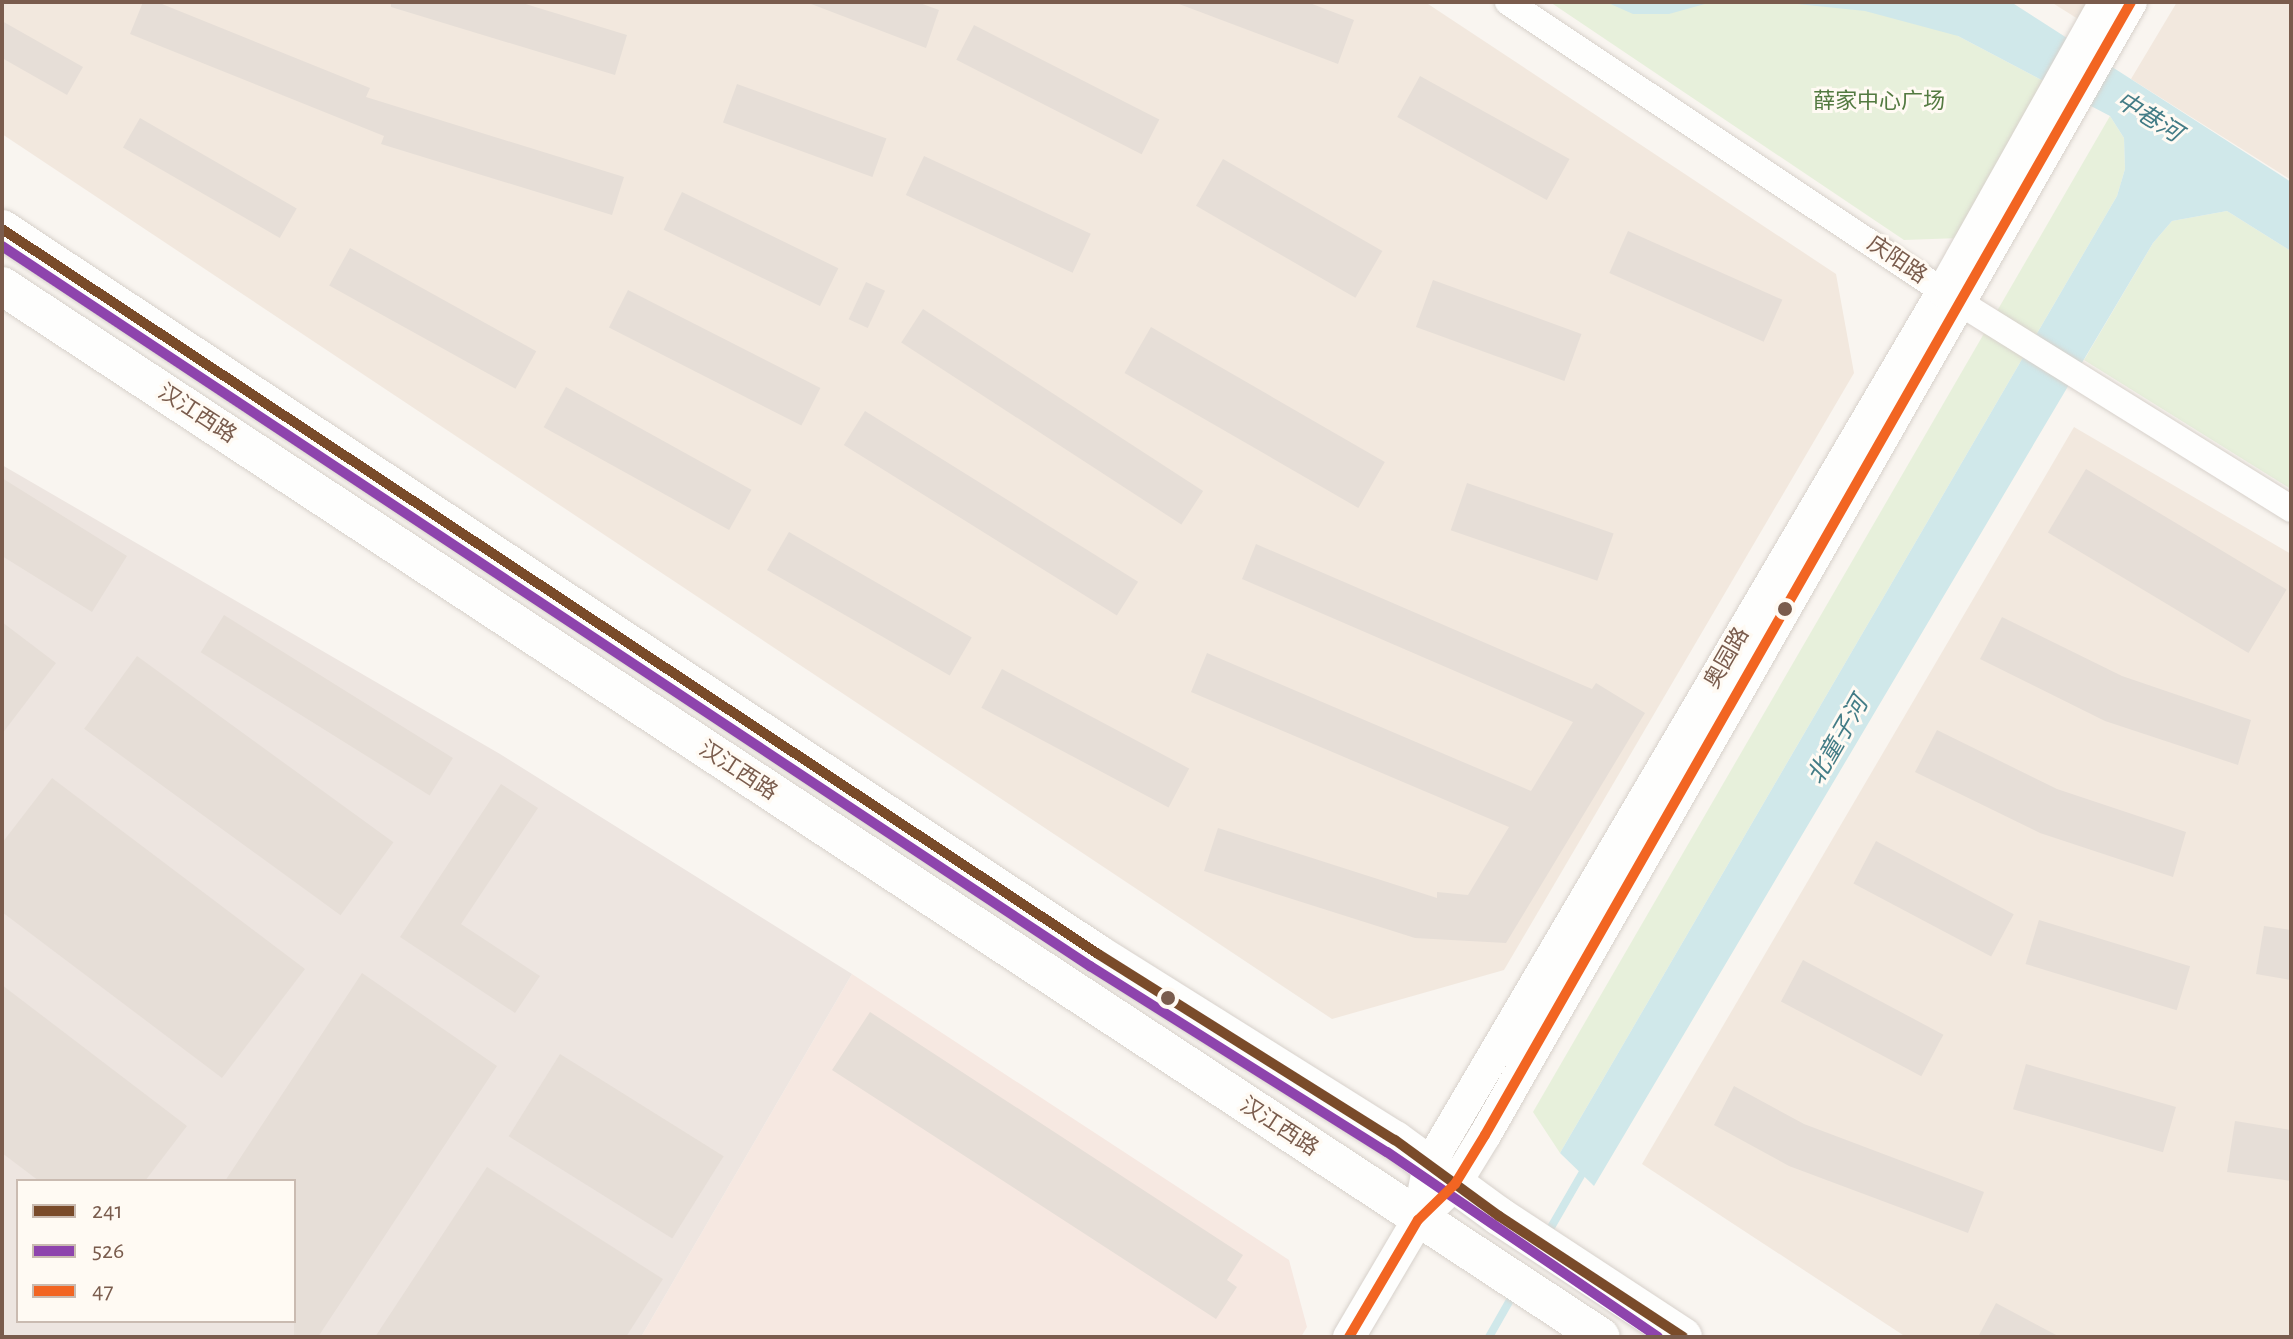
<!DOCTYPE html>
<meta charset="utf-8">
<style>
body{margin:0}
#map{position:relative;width:2293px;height:1339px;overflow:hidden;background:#f9f5f0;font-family:"Alegreya Sans","Noto Sans SC",sans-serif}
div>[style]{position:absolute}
.residential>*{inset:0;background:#f2e8de}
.commercial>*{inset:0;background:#f6e8e1}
.industrial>*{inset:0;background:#ede5e0}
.green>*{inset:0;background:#e7f0db}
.water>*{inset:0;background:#d0e8ea}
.stream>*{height:8px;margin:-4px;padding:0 4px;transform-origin:4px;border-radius:4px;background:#d0e8ea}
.building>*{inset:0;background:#e6ded7;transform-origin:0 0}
.roads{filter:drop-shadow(0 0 2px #d7d1cb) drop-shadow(0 0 2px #d7d1cb)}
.minor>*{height:26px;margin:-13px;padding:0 13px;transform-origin:13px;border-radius:13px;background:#fefefd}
.tertiary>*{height:32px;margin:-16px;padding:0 16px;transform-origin:16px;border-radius:16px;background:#fefefd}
.secondary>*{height:38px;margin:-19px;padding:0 19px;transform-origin:19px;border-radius:19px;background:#fefefd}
.bus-1>*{height:10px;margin:-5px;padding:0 5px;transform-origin:5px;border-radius:5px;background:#7a4b2a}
.bus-2>*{height:10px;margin:-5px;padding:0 5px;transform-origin:5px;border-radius:5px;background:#8e44ad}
.bus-3>*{height:10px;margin:-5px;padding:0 5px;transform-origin:5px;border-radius:5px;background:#f26522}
.dots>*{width:22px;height:22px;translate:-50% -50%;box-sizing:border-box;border:4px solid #fffaf3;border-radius:50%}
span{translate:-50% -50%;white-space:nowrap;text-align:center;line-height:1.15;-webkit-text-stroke:6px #fffaf3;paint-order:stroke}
.park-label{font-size:22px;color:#537a41}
.street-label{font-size:22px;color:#7a5c4d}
.water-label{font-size:24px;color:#437c86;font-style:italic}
.frame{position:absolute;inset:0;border:4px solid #7a5c4d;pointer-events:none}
.legend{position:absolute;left:16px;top:1179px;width:280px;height:144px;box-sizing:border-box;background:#fffaf3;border:2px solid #cabbb1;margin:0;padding:10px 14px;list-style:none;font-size:24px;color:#7a5c4d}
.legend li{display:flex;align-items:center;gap:16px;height:40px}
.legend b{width:40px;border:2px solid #cabbb1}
</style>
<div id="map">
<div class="residential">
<div style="clip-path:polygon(2px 2px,1425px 2px,1836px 274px,1854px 373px,1504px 970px,1332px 1019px,2px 134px)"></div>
<div style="clip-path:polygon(2051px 2px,2088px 2px,2078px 19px)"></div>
<div style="clip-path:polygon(2177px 2px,2291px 2px,2291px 180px,2131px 79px)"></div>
<div style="clip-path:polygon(2074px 427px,2291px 554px,2291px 1337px,1906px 1337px,1642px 1164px)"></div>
</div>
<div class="commercial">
<div style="clip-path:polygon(852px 974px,1289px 1260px,1307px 1327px,1301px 1337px,641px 1337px)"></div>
</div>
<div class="industrial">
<div style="clip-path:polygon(evenodd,2px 465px,500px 754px,852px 974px,641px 1337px,2px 1337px,2px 465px,18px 1181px,294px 1181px,294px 1321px,18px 1321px,18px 1181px)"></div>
</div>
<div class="green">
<div style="clip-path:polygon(1550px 2px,1911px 2px,1958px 36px,2049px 84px,1960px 238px,1904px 240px)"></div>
<div style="clip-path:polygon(2110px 116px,2124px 138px,2125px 169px,2117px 196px,1560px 1153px,1533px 1112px)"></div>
<div style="clip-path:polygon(2227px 211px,2291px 251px,2291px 489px,2084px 360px,2153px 243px,2172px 221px)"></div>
</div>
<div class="water">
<div style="clip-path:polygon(1606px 2px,1712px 2px,1669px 14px,1633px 14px)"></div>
<div style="clip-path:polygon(1777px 2px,2011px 2px,2291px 182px,2291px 251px,2227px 211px,2172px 221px,2153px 243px,1594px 1186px,1560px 1153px,2117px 196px,2125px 169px,2124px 138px,2110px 116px,1958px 36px,1865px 11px)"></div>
</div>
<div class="stream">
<div style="left:1546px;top:1236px;width:82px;rotate:-60deg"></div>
<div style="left:1489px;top:1337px;width:51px;rotate:-60.4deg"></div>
</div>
<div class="building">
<div style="clip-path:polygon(143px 2px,157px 2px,370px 88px,366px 97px,624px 177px,612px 215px,381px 144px,384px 136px,130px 34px)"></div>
<div style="clip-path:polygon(391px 2px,519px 2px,627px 35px,615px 75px,391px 7px)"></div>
<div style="clip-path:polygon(806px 2px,917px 2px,939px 10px,926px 48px)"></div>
<div style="clip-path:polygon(1307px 2px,1354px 20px,1338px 64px,1179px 4px)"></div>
<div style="clip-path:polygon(2px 21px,83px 67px,67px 95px,2px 58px)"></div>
<div style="left:974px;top:25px;width:208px;height:39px;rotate:27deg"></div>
<div style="left:1420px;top:76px;width:171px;height:47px;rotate:29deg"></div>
<div style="left:737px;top:84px;width:159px;height:41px;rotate:20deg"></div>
<div style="left:140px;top:118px;width:181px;height:34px;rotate:30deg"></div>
<div style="left:924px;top:156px;width:184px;height:43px;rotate:25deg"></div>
<div style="left:1223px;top:159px;width:184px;height:54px;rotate:30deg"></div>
<div style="left:682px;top:192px;width:174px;height:42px;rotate:26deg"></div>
<div style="left:1628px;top:231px;width:169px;height:46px;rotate:24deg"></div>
<div style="left:350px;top:248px;width:213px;height:43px;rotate:29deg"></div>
<div style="left:1433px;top:280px;width:158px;height:50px;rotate:20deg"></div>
<div style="left:866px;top:282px;width:21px;height:41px;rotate:25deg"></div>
<div style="left:628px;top:290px;width:216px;height:42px;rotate:27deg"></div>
<div style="left:923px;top:309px;width:334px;height:40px;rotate:33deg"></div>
<div style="left:1151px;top:327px;width:270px;height:53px;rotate:30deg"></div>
<div style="left:566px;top:387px;width:212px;height:46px;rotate:29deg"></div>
<div style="left:865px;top:411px;width:322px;height:40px;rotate:32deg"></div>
<div style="left:2086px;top:469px;width:234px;height:74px;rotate:31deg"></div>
<div style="clip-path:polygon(2px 478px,127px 556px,92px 612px,2px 556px)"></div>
<div style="left:1467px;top:483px;width:155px;height:50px;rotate:19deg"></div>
<div style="left:789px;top:532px;width:211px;height:44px;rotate:30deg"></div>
<div style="clip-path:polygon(1256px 544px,1592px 689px,1596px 683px,1645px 713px,1506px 943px,1415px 938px,1204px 871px,1218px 828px,1437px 898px,1437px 892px,1468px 895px,1509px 827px,1191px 692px,1207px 653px,1531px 791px,1573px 722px,1242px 579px)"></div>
<div style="left:224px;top:615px;width:270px;height:44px;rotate:32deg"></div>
<div style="clip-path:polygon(2002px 617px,2122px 676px,2251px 720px,2238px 765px,2105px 721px,1980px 659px)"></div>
<div style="clip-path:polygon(2px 622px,56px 663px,2px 734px)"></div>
<div style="left:137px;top:656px;width:317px;height:90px;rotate:36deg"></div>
<div style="left:1002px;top:669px;width:212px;height:44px;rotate:28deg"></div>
<div style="clip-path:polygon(1937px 730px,2057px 789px,2186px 832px,2173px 877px,2040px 833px,1915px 772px)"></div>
<div style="clip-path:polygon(52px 778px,305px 969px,222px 1078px,2px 912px,2px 843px)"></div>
<div style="clip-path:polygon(501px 784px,538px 808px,461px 924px,540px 976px,515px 1013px,400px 937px)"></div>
<div style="left:1876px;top:841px;width:156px;height:48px;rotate:28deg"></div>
<div style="left:2039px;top:920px;width:158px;height:46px;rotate:17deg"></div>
<div style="clip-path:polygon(2264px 926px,2291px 930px,2291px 980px,2256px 974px)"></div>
<div style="left:1803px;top:960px;width:159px;height:47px;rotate:28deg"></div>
<div style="clip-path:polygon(362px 973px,497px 1066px,318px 1337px,294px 1337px,294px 1181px,225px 1181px)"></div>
<div style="clip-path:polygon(2px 985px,187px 1126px,145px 1181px,39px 1181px,2px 1153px)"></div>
<div style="clip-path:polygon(870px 1012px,1243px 1255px,1227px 1280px,1237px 1287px,1216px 1319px,832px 1070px)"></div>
<div style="left:560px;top:1054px;width:193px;height:97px;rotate:32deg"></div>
<div style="left:2026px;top:1064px;width:156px;height:47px;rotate:16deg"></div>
<div style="clip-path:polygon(1734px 1086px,1804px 1124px,1984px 1192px,1968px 1233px,1789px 1166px,1714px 1125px)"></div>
<div style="clip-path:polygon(2235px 1121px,2291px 1130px,2291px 1181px,2227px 1172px)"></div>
<div style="clip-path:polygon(487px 1167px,663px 1279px,626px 1337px,375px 1337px)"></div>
<div style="clip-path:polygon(1996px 1303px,2060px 1337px,1978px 1337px)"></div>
</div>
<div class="roads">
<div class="minor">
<div style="left:1508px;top:2px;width:545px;rotate:33.63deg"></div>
<div style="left:1962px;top:304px;width:388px;rotate:31.9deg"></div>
</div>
<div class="tertiary">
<div style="left:1424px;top:1190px;width:25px;rotate:-79deg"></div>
<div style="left:1429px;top:1165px;width:1014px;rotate:-59.54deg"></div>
<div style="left:1943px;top:291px;width:331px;rotate:-60.7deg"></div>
<div style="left:1349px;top:1337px;width:136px;rotate:-59.5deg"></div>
<div style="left:1418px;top:1220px;width:52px;rotate:-44.2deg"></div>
<div style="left:1455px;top:1184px;width:57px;rotate:-58.5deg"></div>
<div style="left:1485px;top:1135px;width:1304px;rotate:-60.31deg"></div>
</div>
<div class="secondary">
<div style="left:2px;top:229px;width:1314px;rotate:33.48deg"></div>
<div style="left:1098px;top:954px;width:350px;rotate:32.1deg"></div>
<div style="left:1395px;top:1140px;width:129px;rotate:36.2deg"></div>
<div style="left:1499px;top:1216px;width:220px;rotate:33.3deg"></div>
<div style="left:2px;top:286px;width:1913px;rotate:33.32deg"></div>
</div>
</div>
<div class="bus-1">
<div style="left:2px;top:229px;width:1314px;rotate:33.48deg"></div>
<div style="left:1098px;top:954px;width:350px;rotate:32.1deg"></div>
<div style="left:1395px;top:1140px;width:129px;rotate:36.2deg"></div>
<div style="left:1499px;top:1216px;width:220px;rotate:33.3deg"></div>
</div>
<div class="bus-2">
<div style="left:2px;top:246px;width:1305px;rotate:33.5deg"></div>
<div style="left:1090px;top:966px;width:350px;rotate:32.1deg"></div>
<div style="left:1387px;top:1152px;width:328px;rotate:34.3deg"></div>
</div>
<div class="bus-3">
<div style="left:1349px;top:1337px;width:136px;rotate:-59.5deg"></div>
<div style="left:1418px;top:1220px;width:52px;rotate:-44.2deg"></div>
<div style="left:1455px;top:1184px;width:57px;rotate:-58.5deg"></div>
<div style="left:1485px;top:1135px;width:1304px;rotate:-60.31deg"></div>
</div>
<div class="dots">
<div style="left:1785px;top:609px;background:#7a5c4d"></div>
<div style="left:1168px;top:998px;background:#7a5c4d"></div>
</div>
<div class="park-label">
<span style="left:1879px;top:102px">薛家中心广场</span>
</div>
<div class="street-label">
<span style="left:1897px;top:260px;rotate:34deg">庆阳路</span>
<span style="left:197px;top:414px;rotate:33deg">汉江西路</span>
<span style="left:1727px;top:658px;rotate:-60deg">奥园路</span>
<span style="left:738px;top:771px;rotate:33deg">汉江西路</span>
<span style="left:1279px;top:1127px;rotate:33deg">汉江西路</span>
</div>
<div class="water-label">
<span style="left:2148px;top:118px;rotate:32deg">中巷河</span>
<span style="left:1839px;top:741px;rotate:-60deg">北童子河</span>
</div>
<div class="frame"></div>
<ul class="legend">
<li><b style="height:10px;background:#7a4b2a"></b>241</li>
<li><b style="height:10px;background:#8e44ad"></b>526</li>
<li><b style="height:10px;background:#f26522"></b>47</li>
</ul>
</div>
